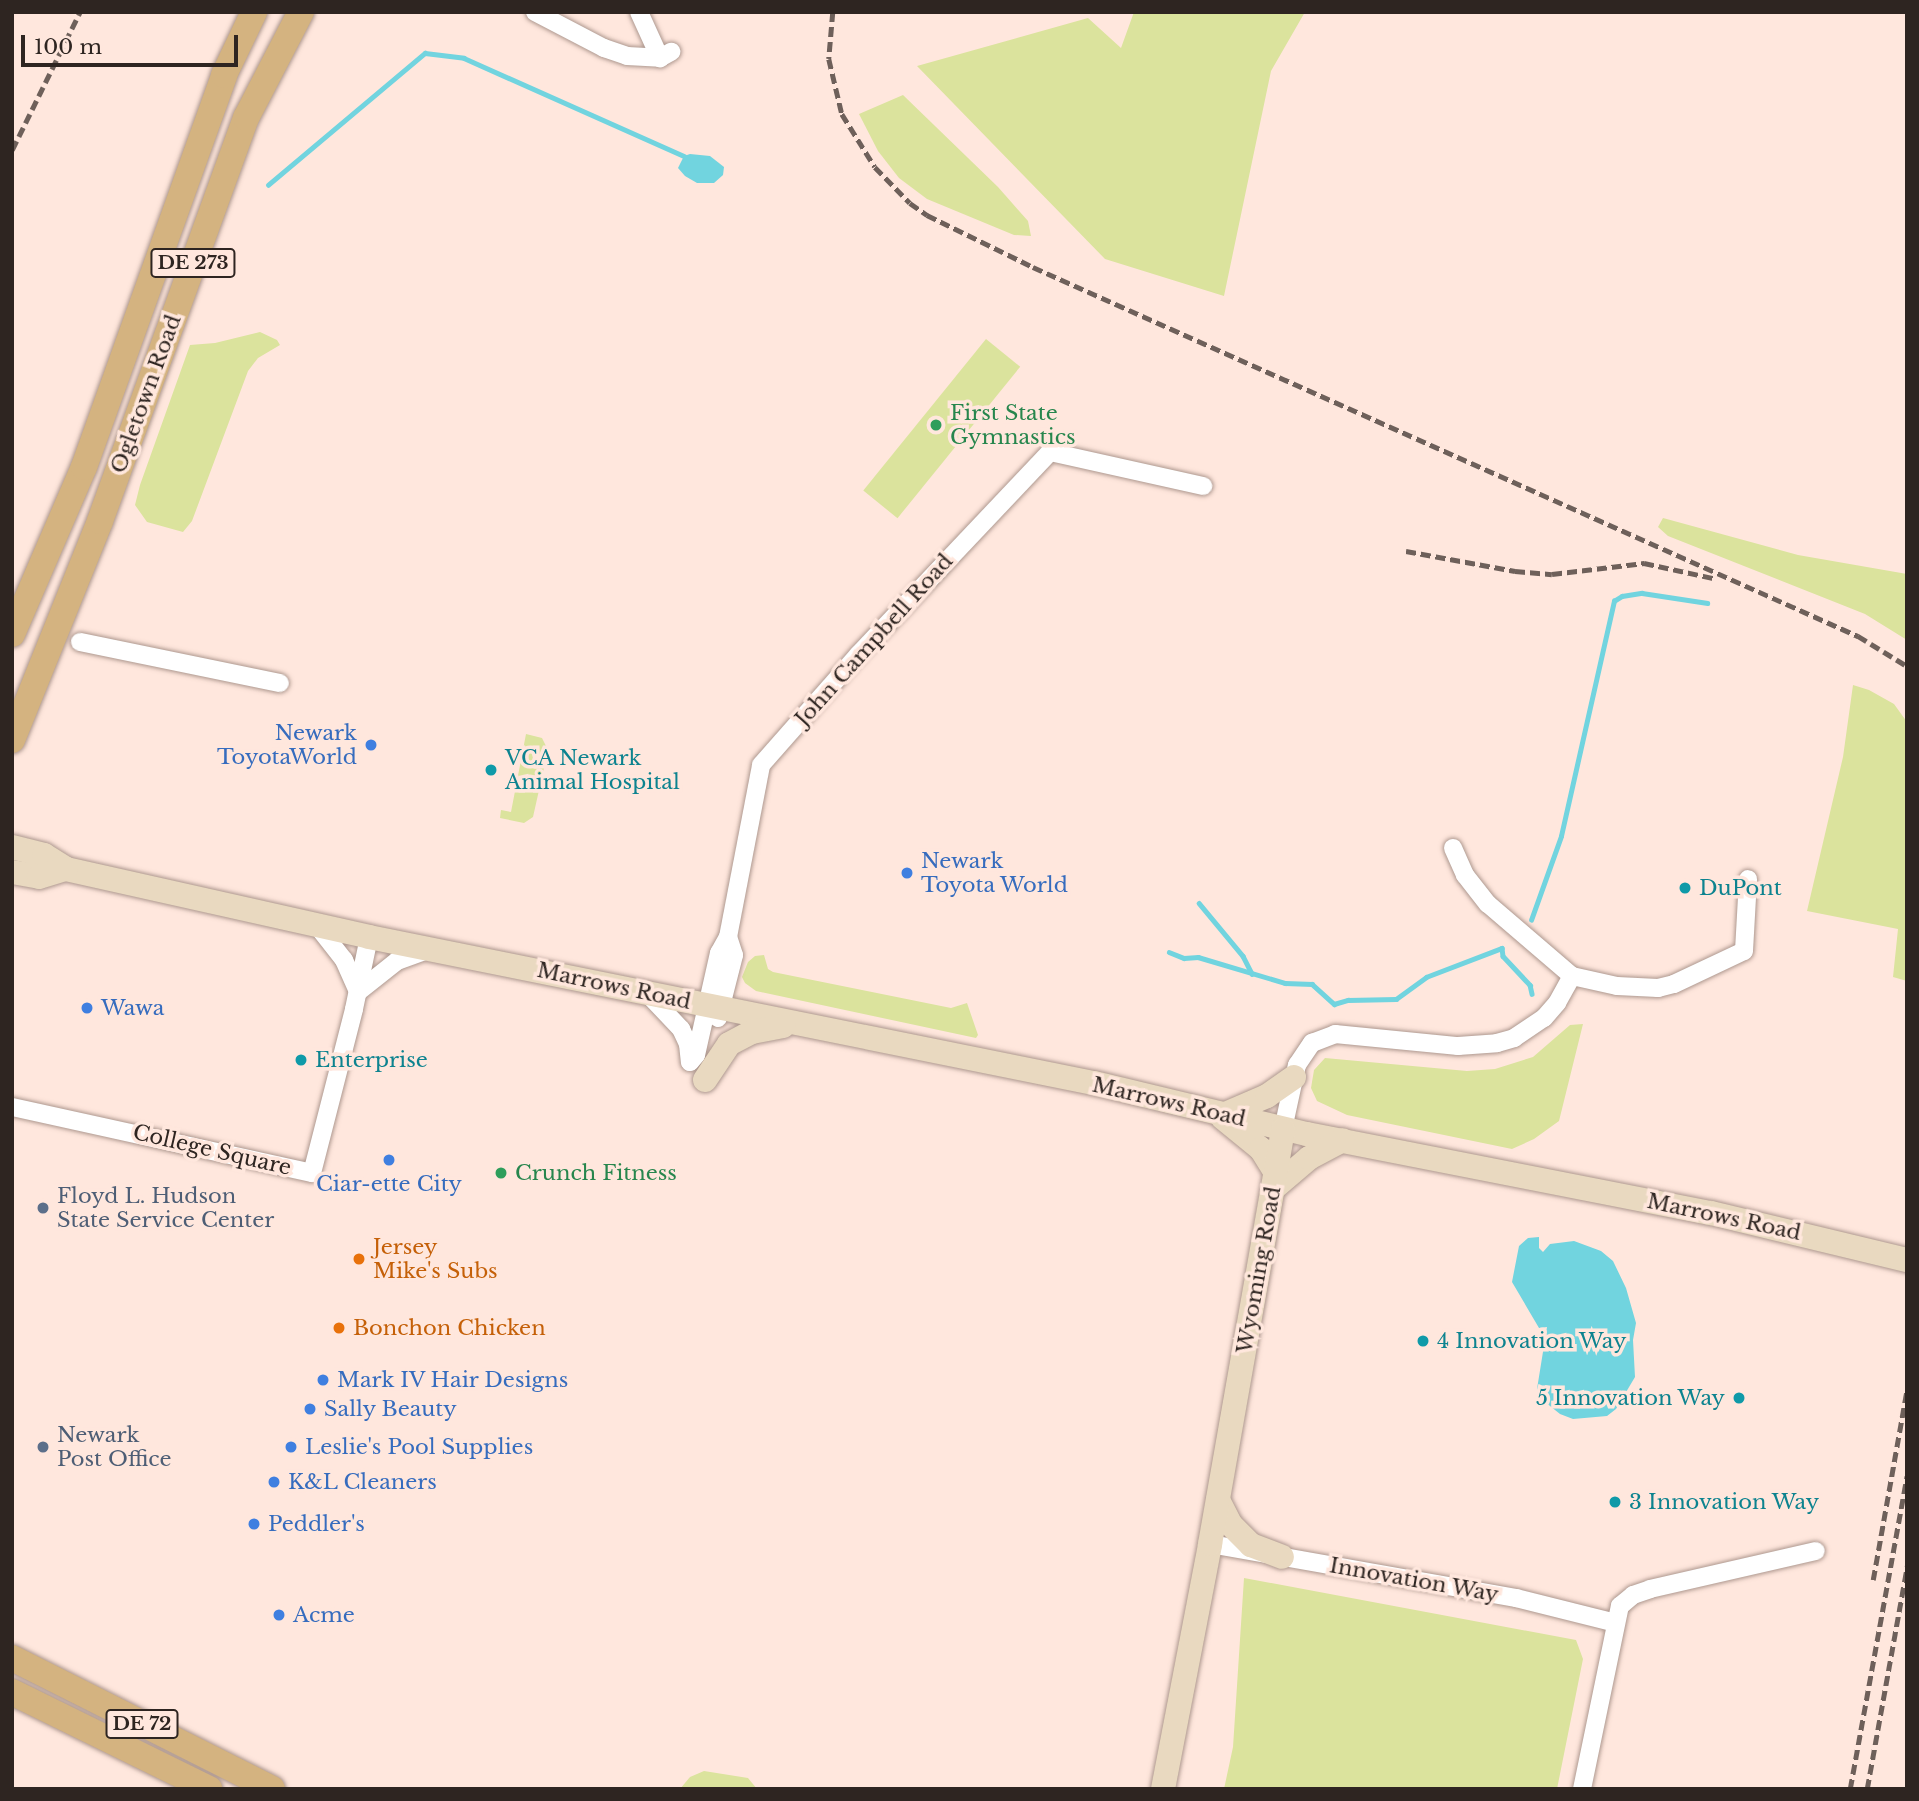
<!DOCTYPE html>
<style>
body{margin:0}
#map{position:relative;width:1919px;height:1801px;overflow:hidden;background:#ffe7dd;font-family:"Libre Baskerville",serif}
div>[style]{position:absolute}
.green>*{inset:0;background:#dbe39d;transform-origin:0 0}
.water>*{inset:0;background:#71d4df}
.stream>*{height:4.5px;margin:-2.25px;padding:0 2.25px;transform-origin:2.25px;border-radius:2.25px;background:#71d4df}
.roads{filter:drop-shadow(0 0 2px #ae988f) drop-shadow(0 0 2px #ae988f)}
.street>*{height:18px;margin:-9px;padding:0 9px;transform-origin:9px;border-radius:9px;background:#fff}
.secondary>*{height:24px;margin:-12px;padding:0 12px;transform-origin:12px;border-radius:12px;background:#e9d9c0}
.primary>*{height:26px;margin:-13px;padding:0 13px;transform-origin:13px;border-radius:13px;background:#d4b380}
.rail>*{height:4.5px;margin-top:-2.25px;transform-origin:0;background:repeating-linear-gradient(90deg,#6e605a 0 10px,transparent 0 15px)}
.dots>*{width:19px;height:19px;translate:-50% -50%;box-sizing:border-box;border:4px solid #ffe7dd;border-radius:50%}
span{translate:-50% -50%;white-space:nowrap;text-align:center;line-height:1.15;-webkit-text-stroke:7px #ffe7dd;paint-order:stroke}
.shield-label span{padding:2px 5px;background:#ffe7dd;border:2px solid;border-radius:5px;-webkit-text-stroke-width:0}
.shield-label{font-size:19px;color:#2e2521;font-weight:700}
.street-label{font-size:21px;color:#2e2521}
.leisure-label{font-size:21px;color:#27864d}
.left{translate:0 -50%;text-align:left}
.shop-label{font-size:21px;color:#366cbe}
.right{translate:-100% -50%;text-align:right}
.culture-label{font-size:21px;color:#0d838f}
.service-label{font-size:21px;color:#4e5e75}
.food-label{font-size:21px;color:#c56008}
.frame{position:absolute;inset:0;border:14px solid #2e2521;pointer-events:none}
.scale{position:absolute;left:21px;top:35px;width:217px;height:32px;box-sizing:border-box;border:4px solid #2e2521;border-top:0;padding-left:9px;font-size:21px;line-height:24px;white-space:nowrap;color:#2e2521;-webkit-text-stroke:5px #ffe7dd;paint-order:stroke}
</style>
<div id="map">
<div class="green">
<div style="clip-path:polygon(1134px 12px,1305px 12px,1271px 71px,1224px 296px,1105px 259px,917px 66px,1088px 18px,1121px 48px)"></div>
<div style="clip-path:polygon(903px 95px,998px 187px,1028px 221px,1031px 236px,1014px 235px,927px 199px,899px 178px,878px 151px,859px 114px)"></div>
<div style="clip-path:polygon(260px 332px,277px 340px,280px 345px,258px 358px,248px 371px,192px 521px,183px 532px,147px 522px,135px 505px,140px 485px,190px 345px,215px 343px)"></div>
<div style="left:986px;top:339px;width:44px;height:195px;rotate:39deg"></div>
<div style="clip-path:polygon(1663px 518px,1798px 555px,1907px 574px,1907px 640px,1865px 614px,1668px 536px,1658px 527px)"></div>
<div style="clip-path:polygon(1853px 685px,1869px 690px,1894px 704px,1907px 722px,1907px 981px,1893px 977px,1898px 929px,1807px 911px,1843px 757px)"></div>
<div style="clip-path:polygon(526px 734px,542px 738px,548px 750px,533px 817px,524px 823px,500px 818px,501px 810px,511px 812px)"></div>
<div style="clip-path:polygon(764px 955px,768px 969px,773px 972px,951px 1008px,967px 1003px,978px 1035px,976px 1038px,756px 991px,745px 983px,742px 977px,748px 962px,755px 956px)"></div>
<div style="clip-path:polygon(1583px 1024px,1559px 1121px,1534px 1139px,1512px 1149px,1347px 1115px,1317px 1101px,1311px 1088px,1314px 1070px,1325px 1058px,1467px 1071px,1495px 1069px,1533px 1057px,1570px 1025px)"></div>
<div style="clip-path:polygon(1244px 1578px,1576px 1640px,1583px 1659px,1557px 1789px,1224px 1789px,1233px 1747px)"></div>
<div style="clip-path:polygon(704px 1771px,748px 1778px,757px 1789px,680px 1789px,690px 1777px)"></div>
</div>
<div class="water">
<div style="clip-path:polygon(690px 154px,710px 156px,724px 167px,723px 175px,714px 183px,697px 183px,685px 176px,678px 168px,684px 156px)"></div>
<div style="clip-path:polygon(1539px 1237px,1539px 1248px,1543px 1252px,1550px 1244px,1574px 1241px,1601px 1251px,1613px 1261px,1626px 1288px,1636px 1323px,1633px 1340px,1635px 1377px,1616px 1409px,1607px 1416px,1573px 1419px,1560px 1414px,1540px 1398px,1537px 1389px,1547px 1327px,1539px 1328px,1512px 1282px,1519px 1246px,1528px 1238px)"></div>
</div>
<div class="stream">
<div style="left:268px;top:185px;width:205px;rotate:-40.1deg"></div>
<div style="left:425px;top:53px;width:39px;rotate:7deg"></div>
<div style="left:464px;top:58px;width:241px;rotate:24deg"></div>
<div style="left:1199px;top:903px;width:69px;rotate:50.3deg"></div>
<div style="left:1243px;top:956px;width:20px;rotate:63deg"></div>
<div style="left:1531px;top:920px;width:89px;rotate:-70.3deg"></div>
<div style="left:1561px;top:836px;width:241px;rotate:-77.3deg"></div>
<div style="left:1614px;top:601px;width:9px;rotate:-32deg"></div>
<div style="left:1622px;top:596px;width:20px;rotate:-9deg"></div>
<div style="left:1642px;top:593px;width:66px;rotate:8.7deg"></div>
<div style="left:1169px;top:952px;width:16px;rotate:22deg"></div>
<div style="left:1184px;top:958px;width:14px;rotate:-4deg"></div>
<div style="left:1198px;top:957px;width:91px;rotate:16.6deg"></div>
<div style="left:1285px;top:983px;width:27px;rotate:2deg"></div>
<div style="left:1312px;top:984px;width:30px;rotate:42deg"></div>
<div style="left:1334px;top:1004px;width:15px;rotate:-16deg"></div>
<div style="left:1348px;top:1000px;width:48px;rotate:-1.2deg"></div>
<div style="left:1396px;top:999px;width:37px;rotate:-36deg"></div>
<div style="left:1426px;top:977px;width:81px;rotate:-20.9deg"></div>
<div style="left:1502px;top:948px;width:8px;rotate:83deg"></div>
<div style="left:1503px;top:956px;width:40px;rotate:47deg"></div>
<div style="left:1530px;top:985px;width:9px;rotate:77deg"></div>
</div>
<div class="roads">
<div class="street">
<div style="left:535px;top:12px;width:78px;rotate:27.6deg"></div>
<div style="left:604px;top:48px;width:24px;rotate:19deg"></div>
<div style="left:627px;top:56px;width:33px;rotate:3deg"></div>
<div style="left:660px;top:58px;width:13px;rotate:-29deg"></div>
<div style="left:639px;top:12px;width:51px;rotate:65.5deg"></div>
<div style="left:80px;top:642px;width:204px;rotate:11.6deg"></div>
<div style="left:1453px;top:848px;width:30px;rotate:66deg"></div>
<div style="left:1465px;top:875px;width:37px;rotate:52deg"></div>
<div style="left:1488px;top:904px;width:111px;rotate:40.6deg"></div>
<div style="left:1572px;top:976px;width:46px;rotate:12.5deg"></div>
<div style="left:1617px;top:986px;width:41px;rotate:2.8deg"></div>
<div style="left:1658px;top:988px;width:16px;rotate:-14deg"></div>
<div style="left:1674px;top:984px;width:77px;rotate:-25.2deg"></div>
<div style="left:1744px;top:951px;width:72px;rotate:-86.8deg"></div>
<div style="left:315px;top:923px;width:47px;rotate:51.9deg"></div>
<div style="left:344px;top:960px;width:35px;rotate:66deg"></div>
<div style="left:358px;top:992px;width:50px;rotate:-38.5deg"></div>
<div style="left:397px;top:961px;width:33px;rotate:-20deg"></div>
<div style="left:647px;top:993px;width:50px;rotate:46.6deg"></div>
<div style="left:681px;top:1029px;width:17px;rotate:65deg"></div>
<div style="left:688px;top:1044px;width:18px;rotate:84deg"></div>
<div style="left:718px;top:1018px;width:65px;rotate:-75.7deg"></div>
<div style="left:734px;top:955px;width:19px;rotate:-108deg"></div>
<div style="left:690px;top:1062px;width:9px;rotate:-49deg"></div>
<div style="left:696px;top:1055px;width:105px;rotate:-77.3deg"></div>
<div style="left:719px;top:953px;width:18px;rotate:-61deg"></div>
<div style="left:728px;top:937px;width:175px;rotate:-79.1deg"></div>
<div style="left:761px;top:765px;width:147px;rotate:-48.6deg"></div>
<div style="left:858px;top:655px;width:279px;rotate:-46.6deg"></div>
<div style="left:1050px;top:452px;width:157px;rotate:12.5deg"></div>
<div style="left:12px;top:1107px;width:307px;rotate:12.4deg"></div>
<div style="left:312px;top:1173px;width:169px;rotate:-75.6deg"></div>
<div style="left:354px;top:1009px;width:74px;rotate:-78.2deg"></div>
<div style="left:1283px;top:1129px;width:66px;rotate:-77.7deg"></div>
<div style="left:1297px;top:1065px;width:27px;rotate:-56deg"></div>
<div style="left:1312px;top:1043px;width:25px;rotate:-21deg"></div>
<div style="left:1335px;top:1034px;width:124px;rotate:5.6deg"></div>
<div style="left:1458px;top:1046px;width:39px;rotate:-4deg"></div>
<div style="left:1497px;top:1043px;width:18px;rotate:-16deg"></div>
<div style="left:1514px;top:1038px;width:36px;rotate:-34deg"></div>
<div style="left:1544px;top:1018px;width:20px;rotate:-49deg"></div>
<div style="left:1557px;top:1003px;width:31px;rotate:-61deg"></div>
<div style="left:1210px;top:1544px;width:311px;rotate:10deg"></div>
<div style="left:1516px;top:1598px;width:103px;rotate:14deg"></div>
<div style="left:1582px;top:1789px;width:187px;rotate:-78.3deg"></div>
<div style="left:1620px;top:1606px;width:17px;rotate:-40deg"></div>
<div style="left:1633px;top:1595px;width:18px;rotate:-19deg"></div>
<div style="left:1650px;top:1589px;width:170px;rotate:-12.9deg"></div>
</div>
<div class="secondary">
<div style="left:12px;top:847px;width:33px;rotate:14deg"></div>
<div style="left:44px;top:855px;width:26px;rotate:32deg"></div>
<div style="left:66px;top:869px;width:311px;rotate:12.6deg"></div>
<div style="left:369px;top:937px;width:740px;rotate:11.39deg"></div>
<div style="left:1094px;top:1083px;width:219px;rotate:13.5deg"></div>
<div style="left:1307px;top:1134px;width:412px;rotate:11.1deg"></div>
<div style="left:1711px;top:1213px;width:202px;rotate:13.5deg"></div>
<div style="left:12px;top:872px;width:27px;rotate:10deg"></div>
<div style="left:39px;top:877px;width:28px;rotate:-17deg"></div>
<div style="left:705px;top:1080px;width:43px;rotate:-56.3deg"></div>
<div style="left:729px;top:1044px;width:26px;rotate:-28deg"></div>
<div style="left:752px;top:1032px;width:32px;rotate:-11deg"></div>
<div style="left:1223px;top:1115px;width:48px;rotate:-23.4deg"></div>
<div style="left:1267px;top:1096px;width:33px;rotate:-35deg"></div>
<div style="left:1223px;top:1118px;width:49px;rotate:39.2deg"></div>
<div style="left:1261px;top:1149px;width:28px;rotate:58deg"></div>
<div style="left:1274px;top:1188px;width:46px;rotate:-40.6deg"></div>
<div style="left:1309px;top:1158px;width:38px;rotate:-28deg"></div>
<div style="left:1218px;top:1500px;width:27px;rotate:63deg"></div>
<div style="left:1230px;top:1524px;width:30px;rotate:45deg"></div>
<div style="left:1251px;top:1545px;width:33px;rotate:21deg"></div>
<div style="left:1163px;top:1789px;width:249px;rotate:-79.1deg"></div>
<div style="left:1210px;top:1544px;width:421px;rotate:-80deg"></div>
</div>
<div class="primary">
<div style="left:12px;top:634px;width:182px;rotate:-66.7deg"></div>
<div style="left:84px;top:467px;width:416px;rotate:-70.3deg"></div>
<div style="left:224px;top:75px;width:70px;rotate:-64.5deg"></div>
<div style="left:12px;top:740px;width:236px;rotate:-68.1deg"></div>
<div style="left:100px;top:521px;width:429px;rotate:-70.1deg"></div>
<div style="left:246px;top:118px;width:119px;rotate:-62.6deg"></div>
<div style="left:12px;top:1658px;width:291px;rotate:26.7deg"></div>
<div style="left:12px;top:1692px;width:220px;rotate:26.2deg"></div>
</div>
</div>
<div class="rail">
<div style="left:833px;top:12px;width:47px;rotate:94.9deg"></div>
<div style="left:829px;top:59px;width:57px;rotate:76.7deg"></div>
<div style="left:842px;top:114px;width:62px;rotate:58.1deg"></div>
<div style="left:875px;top:167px;width:50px;rotate:45.8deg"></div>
<div style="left:910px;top:203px;width:21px;rotate:35deg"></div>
<div style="left:927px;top:215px;width:118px;rotate:26.1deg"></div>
<div style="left:1033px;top:267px;width:904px;rotate:24.1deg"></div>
<div style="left:1858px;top:636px;width:57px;rotate:31.5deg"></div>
<div style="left:12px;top:150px;width:154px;rotate:-63.8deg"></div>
<div style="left:1406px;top:551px;width:111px;rotate:10.4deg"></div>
<div style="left:1515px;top:571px;width:37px;rotate:5deg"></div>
<div style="left:1552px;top:574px;width:93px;rotate:-6.8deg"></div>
<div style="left:1644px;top:563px;width:71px;rotate:12.3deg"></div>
<div style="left:1873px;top:1580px;width:194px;rotate:-79.9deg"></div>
<div style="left:1850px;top:1789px;width:318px;rotate:-79.7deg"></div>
<div style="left:1867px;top:1789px;width:227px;rotate:-79.8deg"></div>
</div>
<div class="dots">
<div style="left:936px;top:425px;background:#2e9e5b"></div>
<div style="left:371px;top:745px;background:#3f7fe0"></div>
<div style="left:491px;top:770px;background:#0f9aa8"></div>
<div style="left:907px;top:873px;background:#3f7fe0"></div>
<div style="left:1685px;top:888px;background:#0f9aa8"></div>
<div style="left:87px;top:1008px;background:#3f7fe0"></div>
<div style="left:301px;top:1060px;background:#0f9aa8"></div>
<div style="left:389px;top:1160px;background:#3f7fe0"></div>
<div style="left:501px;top:1173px;background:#2e9e5b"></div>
<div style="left:43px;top:1208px;background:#5c6f8a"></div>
<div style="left:359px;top:1259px;background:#e8710a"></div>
<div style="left:339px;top:1328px;background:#e8710a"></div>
<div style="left:1423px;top:1341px;background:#0f9aa8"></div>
<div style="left:323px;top:1380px;background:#3f7fe0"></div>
<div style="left:1739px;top:1398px;background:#0f9aa8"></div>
<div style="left:310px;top:1409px;background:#3f7fe0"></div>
<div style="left:43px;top:1447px;background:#5c6f8a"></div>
<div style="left:291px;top:1447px;background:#3f7fe0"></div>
<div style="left:274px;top:1482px;background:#3f7fe0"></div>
<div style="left:1615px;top:1502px;background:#0f9aa8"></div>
<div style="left:254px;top:1524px;background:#3f7fe0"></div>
<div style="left:279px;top:1615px;background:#3f7fe0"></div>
</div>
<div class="shield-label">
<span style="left:193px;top:263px">DE 273</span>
<span style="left:142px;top:1724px">DE 72</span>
</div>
<div class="street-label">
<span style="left:146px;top:394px;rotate:-70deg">Ogletown Road</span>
<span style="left:874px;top:640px;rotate:-48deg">John Campbell Road</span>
<span style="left:614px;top:986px;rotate:12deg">Marrows Road</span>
<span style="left:1169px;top:1102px;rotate:13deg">Marrows Road</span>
<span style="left:212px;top:1150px;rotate:13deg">College Square</span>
<span style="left:1724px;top:1217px;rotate:12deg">Marrows Road</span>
<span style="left:1259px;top:1270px;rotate:-80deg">Wyoming Road</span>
<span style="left:1414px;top:1580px;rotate:10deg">Innovation Way</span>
</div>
<div class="leisure-label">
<span class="left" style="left:950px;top:425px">First State<br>Gymnastics</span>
<span class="left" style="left:515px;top:1173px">Crunch Fitness</span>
</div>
<div class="shop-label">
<span class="right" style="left:357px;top:745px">Newark<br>ToyotaWorld</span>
<span class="left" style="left:921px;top:873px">Newark<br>Toyota World</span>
<span class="left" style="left:101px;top:1008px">Wawa</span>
<span style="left:389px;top:1184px">Ciar-ette City</span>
<span class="left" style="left:337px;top:1380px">Mark IV Hair Designs</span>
<span class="left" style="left:324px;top:1409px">Sally Beauty</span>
<span class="left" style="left:305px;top:1447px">Leslie's Pool Supplies</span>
<span class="left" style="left:288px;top:1482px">K&amp;L Cleaners</span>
<span class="left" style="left:268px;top:1524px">Peddler's</span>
<span class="left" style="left:293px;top:1615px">Acme</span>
</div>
<div class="culture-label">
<span class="left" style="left:505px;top:770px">VCA Newark<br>Animal Hospital</span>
<span class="left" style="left:1699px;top:888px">DuPont</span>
<span class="left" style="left:315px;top:1060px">Enterprise</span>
<span class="left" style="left:1437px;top:1341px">4 Innovation Way</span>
<span class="right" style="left:1725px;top:1398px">5 Innovation Way</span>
<span class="left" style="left:1629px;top:1502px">3 Innovation Way</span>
</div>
<div class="service-label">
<span class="left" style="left:57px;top:1208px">Floyd L. Hudson<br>State Service Center</span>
<span class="left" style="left:57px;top:1447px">Newark<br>Post Office</span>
</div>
<div class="food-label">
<span class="left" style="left:373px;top:1259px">Jersey<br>Mike's Subs</span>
<span class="left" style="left:353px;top:1328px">Bonchon Chicken</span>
</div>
<div class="frame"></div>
<div class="scale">100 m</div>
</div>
